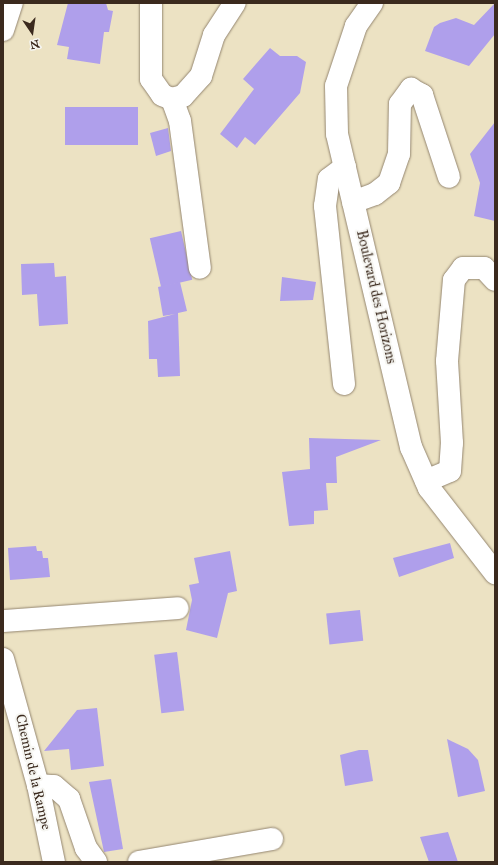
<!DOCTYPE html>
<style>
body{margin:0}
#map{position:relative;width:498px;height:865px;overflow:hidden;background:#ece2c3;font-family:"IM FELL Great Primer",serif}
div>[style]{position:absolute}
.building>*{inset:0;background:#af9feb;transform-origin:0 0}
.roads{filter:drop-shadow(0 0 1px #948670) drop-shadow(0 0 1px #948670)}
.minor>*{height:22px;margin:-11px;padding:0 11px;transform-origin:11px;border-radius:11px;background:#fff}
span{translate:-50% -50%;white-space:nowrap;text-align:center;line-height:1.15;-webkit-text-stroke:4px #f6f6f2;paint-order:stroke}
.street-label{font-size:14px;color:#3b2a1e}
.frame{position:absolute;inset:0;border:4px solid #3b2a1e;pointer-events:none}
.north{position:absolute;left:12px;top:12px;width:40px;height:40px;-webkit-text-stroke:3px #f6f6f2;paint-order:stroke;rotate:167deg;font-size:11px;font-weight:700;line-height:16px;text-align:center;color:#3b2a1e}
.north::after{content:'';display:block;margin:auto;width:14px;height:18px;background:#3b2a1e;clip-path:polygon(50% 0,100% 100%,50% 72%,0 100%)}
</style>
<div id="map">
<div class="building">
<div style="clip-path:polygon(68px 3px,106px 3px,108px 10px,113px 11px,109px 32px,104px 32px,100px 64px,67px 59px,69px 47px,57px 45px)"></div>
<div style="clip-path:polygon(495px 3px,495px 34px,469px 66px,425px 51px,434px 27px,440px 23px,456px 18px,474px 25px)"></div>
<div style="clip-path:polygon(270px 48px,280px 56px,297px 56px,306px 62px,300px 93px,255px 145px,245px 137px,237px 148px,220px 134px,254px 89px,243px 79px)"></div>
<div style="left:65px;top:107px;width:73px;height:38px"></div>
<div style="clip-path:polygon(495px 122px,495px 221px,474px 216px,480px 183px,470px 154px)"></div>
<div style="clip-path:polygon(168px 128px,171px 151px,156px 156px,150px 133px)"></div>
<div style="left:181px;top:231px;width:50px;height:32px;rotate:77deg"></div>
<div style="clip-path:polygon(54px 263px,55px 277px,66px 276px,68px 324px,39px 326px,37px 294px,22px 295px,21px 264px)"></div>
<div style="clip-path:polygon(282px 277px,316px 282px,313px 300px,280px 301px)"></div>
<div style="clip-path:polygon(180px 282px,187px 311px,178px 313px,180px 376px,158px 377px,157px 359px,149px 359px,148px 321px,175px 314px,163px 316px,158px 287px)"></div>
<div style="clip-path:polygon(309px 438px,381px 440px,336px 457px,337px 483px,326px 483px,328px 510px,314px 511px,314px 524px,289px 526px,282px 472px,310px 469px)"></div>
<div style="clip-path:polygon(450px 543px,454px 558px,399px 577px,393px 558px)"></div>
<div style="clip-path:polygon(36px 546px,37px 551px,42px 551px,43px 558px,48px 558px,50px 577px,10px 580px,8px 548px)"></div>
<div style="clip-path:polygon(230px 551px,237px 591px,228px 593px,217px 638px,186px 630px,192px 600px,189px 585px,199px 583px,194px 558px)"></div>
<div style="left:360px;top:610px;width:31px;height:34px;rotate:84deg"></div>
<div style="left:177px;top:652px;width:59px;height:23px;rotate:83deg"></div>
<div style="clip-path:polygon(97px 708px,104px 766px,71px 770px,69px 749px,44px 751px,77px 710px)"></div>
<div style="clip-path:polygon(447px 739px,468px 749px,478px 760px,485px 791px,458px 797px)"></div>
<div style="clip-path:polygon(359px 750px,368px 750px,373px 781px,345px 786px,340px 755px)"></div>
<div style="clip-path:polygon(111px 779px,123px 849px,104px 852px,89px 782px)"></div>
<div style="clip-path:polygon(448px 832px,458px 862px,429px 862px,420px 837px)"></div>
</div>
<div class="roads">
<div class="minor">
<div style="left:151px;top:3px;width:76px;rotate:90deg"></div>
<div style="left:151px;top:79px;width:19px;rotate:55deg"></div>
<div style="left:162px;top:95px;width:11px;rotate:22deg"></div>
<div style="left:172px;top:99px;width:11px;rotate:-15deg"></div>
<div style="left:183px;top:96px;width:27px;rotate:-48deg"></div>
<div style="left:201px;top:76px;width:43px;rotate:-72.4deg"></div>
<div style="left:214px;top:35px;width:38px;rotate:-57deg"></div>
<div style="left:372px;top:3px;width:28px;rotate:125deg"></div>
<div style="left:356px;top:26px;width:63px;rotate:108.4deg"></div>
<div style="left:336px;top:86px;width:48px;rotate:88.8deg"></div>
<div style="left:337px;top:134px;width:322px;rotate:76.7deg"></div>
<div style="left:411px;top:447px;width:45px;rotate:66.3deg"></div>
<div style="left:429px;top:488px;width:108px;rotate:52.2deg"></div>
<div style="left:3px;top:30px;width:28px;rotate:-72deg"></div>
<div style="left:172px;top:99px;width:23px;rotate:70deg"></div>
<div style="left:180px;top:121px;width:148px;rotate:82.3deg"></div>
<div style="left:353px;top:202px;width:23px;rotate:-20deg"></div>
<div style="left:375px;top:194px;width:18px;rotate:-38deg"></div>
<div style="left:389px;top:183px;width:31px;rotate:-71deg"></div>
<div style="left:399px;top:154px;width:50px;rotate:-88.9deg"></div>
<div style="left:400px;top:104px;width:19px;rotate:-54deg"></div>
<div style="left:411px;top:89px;width:13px;rotate:29deg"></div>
<div style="left:422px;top:95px;width:86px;rotate:71.8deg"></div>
<div style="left:344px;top:384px;width:179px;rotate:-96.1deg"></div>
<div style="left:325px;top:206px;width:27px;rotate:-82deg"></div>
<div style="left:329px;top:179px;width:20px;rotate:-37deg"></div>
<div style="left:426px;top:481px;width:26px;rotate:-23deg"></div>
<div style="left:450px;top:471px;width:28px;rotate:-86deg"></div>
<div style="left:452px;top:443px;width:82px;rotate:-93.5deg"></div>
<div style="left:447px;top:361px;width:81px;rotate:-85.1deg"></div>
<div style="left:454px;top:280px;width:15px;rotate:-53deg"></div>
<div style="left:463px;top:268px;width:21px"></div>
<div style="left:484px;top:268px;width:16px;rotate:47deg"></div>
<div style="left:3px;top:621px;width:175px;rotate:-4.2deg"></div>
<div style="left:3px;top:659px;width:131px;rotate:74.5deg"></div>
<div style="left:38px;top:785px;width:79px;rotate:78.3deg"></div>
<div style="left:38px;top:785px;width:16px;rotate:4deg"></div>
<div style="left:54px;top:786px;width:20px;rotate:41deg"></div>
<div style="left:69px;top:799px;width:52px;rotate:70.9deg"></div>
<div style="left:86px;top:848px;width:17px;rotate:54deg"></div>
<div style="left:139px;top:862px;width:135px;rotate:-9.8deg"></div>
</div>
</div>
<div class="street-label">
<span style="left:376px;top:297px;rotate:77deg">Boulevard des Horizons</span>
<span style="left:33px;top:772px;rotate:77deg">Chemin de la Rampe</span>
</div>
<div class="frame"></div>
<div class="north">N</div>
</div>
